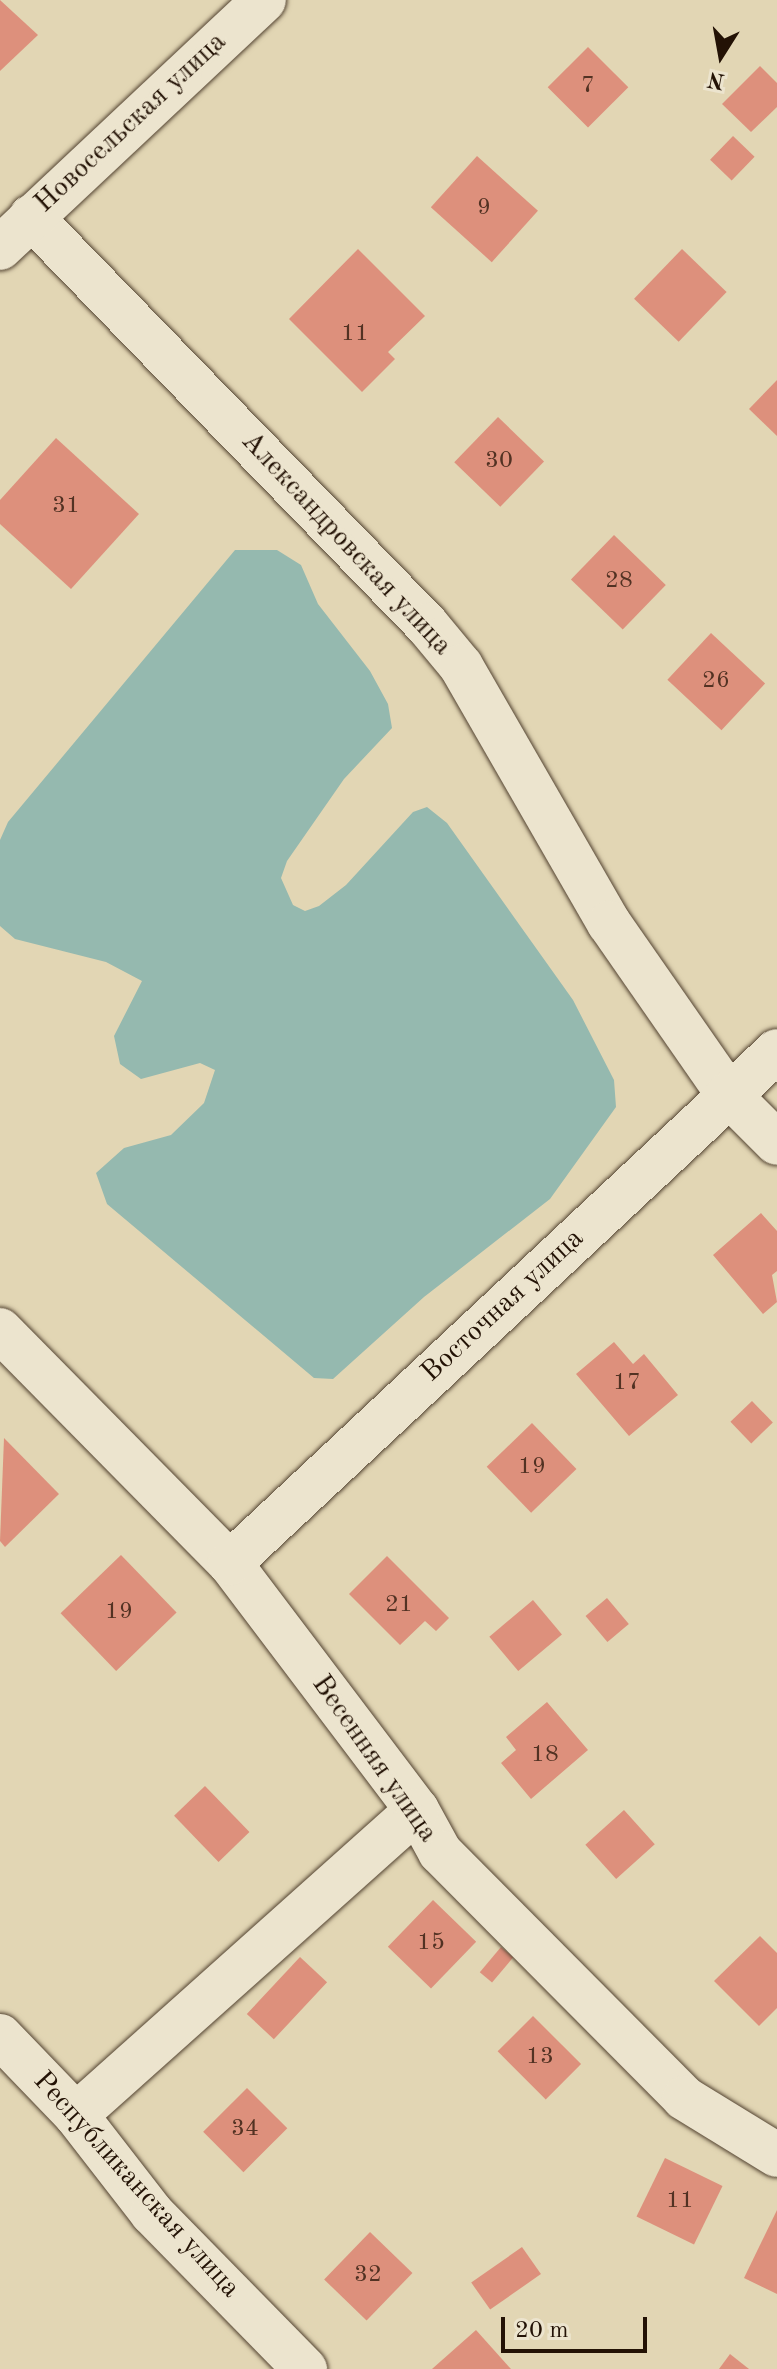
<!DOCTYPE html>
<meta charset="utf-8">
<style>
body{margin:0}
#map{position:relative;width:777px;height:2369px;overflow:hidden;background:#e2d6b4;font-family:"Old Standard TT",serif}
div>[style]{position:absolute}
.water>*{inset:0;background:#95b9af}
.building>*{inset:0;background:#dd907c;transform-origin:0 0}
.roads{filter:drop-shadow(0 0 2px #534331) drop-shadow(0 0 2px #534331)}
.street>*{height:44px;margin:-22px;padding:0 22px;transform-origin:22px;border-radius:22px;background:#ece4ce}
span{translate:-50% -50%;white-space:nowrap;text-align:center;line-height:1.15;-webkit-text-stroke:7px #ece4ce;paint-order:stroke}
.number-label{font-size:24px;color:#523223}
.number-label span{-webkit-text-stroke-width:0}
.street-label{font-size:28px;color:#231205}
.north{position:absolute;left:681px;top:16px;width:80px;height:80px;-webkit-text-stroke:6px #ece4ce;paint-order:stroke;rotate:191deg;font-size:22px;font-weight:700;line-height:32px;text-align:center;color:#231205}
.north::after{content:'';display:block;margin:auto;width:28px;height:36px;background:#231205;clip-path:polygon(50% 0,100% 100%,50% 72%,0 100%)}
.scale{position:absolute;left:501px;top:2317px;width:146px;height:36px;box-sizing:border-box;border:4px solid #231205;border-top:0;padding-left:10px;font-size:24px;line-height:28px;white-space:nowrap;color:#231205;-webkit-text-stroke:6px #ece4ce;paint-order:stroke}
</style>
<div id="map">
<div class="water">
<div style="clip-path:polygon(235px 550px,277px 550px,301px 565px,318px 604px,370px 671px,388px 704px,392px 728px,344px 779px,287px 861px,281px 878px,293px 905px,305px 911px,319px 906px,346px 885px,413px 812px,427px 807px,447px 823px,573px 1000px,614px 1080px,616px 1107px,550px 1199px,424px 1297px,333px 1379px,314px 1378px,107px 1204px,96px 1173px,124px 1148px,171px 1135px,204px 1103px,215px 1070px,200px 1063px,141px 1079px,120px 1064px,114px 1036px,142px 981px,106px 962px,15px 939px,0 926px,0 840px,8px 822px)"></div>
</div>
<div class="building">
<div style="clip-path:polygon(0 0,38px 35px,0 71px)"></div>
<div style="left:588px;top:47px;width:57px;height:57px;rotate:45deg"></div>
<div style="clip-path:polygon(760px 66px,777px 83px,777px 107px,751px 132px,722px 104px)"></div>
<div style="left:733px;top:136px;width:30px;height:33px;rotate:44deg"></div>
<div style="left:477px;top:156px;width:82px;height:69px;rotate:42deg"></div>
<div style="clip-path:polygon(358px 249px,425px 316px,388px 352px,395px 359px,362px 392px,289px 319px)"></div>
<div style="left:682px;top:249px;width:62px;height:69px;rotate:44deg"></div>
<div style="clip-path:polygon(777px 380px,777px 436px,749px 409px)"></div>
<div style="left:498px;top:417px;width:64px;height:63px;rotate:44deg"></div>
<div style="clip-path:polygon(56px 438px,139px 514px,71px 589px,0 524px,0 500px)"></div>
<div style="left:614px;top:535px;width:72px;height:62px;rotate:44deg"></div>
<div style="left:711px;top:633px;width:74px;height:64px;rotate:43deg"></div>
<div style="clip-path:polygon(761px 1213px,777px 1231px,777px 1271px,772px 1275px,777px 1302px,763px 1314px,713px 1255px)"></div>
<div style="clip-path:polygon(614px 1342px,633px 1364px,644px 1354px,678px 1395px,629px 1436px,576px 1374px)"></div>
<div style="left:752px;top:1401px;width:30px;height:30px;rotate:46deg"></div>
<div style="left:532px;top:1423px;width:64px;height:63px;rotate:46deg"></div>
<div style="clip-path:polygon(4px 1438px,59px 1494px,5px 1547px,0 1541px)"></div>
<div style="left:121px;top:1555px;width:80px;height:84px;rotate:46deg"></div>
<div style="clip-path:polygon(387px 1556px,449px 1618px,436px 1631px,425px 1621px,400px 1645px,349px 1594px)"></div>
<div style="left:607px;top:1598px;width:34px;height:28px;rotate:50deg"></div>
<div style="left:533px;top:1600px;width:45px;height:57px;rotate:50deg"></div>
<div style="clip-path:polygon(547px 1702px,588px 1750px,531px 1799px,501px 1763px,516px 1750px,506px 1737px)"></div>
<div style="left:205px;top:1786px;width:64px;height:43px;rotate:46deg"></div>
<div style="left:624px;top:1810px;width:46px;height:52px;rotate:48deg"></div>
<div style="left:433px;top:1900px;width:60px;height:65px;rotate:44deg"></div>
<div style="clip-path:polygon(760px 1936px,777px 1953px,777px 2008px,759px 2026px,714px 1981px)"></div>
<div style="left:501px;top:1947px;width:16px;height:33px;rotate:40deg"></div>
<div style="left:300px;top:1957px;width:37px;height:78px;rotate:43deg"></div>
<div style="left:533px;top:2016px;width:68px;height:50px;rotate:45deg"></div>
<div style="left:247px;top:2088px;width:57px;height:62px;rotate:45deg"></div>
<div style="left:665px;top:2158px;width:64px;height:65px;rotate:26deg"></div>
<div style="clip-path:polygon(777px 2210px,777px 2294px,744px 2278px)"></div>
<div style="left:370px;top:2232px;width:59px;height:66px;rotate:44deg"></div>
<div style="left:522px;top:2247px;width:33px;height:62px;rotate:55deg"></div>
<div style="clip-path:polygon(476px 2330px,511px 2369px,432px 2369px)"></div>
<div style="clip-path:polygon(730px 2354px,749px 2369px,719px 2369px)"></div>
</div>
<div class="roads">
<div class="street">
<div style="left:31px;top:217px;width:569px;rotate:45.86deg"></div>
<div style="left:427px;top:625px;width:53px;rotate:50.3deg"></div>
<div style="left:461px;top:666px;width:297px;rotate:60.1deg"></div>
<div style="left:609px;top:923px;width:208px;rotate:55.2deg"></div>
<div style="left:728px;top:1094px;width:69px;rotate:45deg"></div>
<div style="left:0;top:248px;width:362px;rotate:-43.2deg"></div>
<div style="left:0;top:1330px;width:327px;rotate:45.4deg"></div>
<div style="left:230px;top:1563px;width:310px;rotate:52.9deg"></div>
<div style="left:417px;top:1810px;width:48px;rotate:61.3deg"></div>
<div style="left:440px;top:1852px;width:346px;rotate:45.2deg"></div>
<div style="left:684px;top:2098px;width:109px;rotate:31.5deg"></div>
<div style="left:230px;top:1563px;width:749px;rotate:-43.11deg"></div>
<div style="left:0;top:2036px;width:110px;rotate:46.1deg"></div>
<div style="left:76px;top:2115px;width:124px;rotate:52.2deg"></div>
<div style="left:152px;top:2213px;width:219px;rotate:45.6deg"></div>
<div style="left:76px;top:2115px;width:457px;rotate:-41.8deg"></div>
</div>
</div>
<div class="number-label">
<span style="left:588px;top:87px">7</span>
<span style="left:484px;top:209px">9</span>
<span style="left:355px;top:335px">11</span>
<span style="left:499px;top:462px">30</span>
<span style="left:66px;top:507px">31</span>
<span style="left:619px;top:582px">28</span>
<span style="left:716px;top:682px">26</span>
<span style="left:627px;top:1384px">17</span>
<span style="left:532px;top:1468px">19</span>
<span style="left:399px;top:1606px">21</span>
<span style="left:119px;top:1613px">19</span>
<span style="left:545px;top:1756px">18</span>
<span style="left:431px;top:1944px">15</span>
<span style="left:540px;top:2058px">13</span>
<span style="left:245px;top:2130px">34</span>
<span style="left:680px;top:2202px">11</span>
<span style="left:368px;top:2276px">32</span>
</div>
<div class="street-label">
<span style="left:131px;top:123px;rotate:-43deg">Новосельская улица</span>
<span style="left:346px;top:544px;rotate:47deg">Александровская улица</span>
<span style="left:503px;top:1306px;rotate:-43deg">Восточная улица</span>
<span style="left:374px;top:1759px;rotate:55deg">Весенняя улица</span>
<span style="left:136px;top:2185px;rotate:48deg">Республиканская улица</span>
</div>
<div class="north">N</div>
<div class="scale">20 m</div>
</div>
